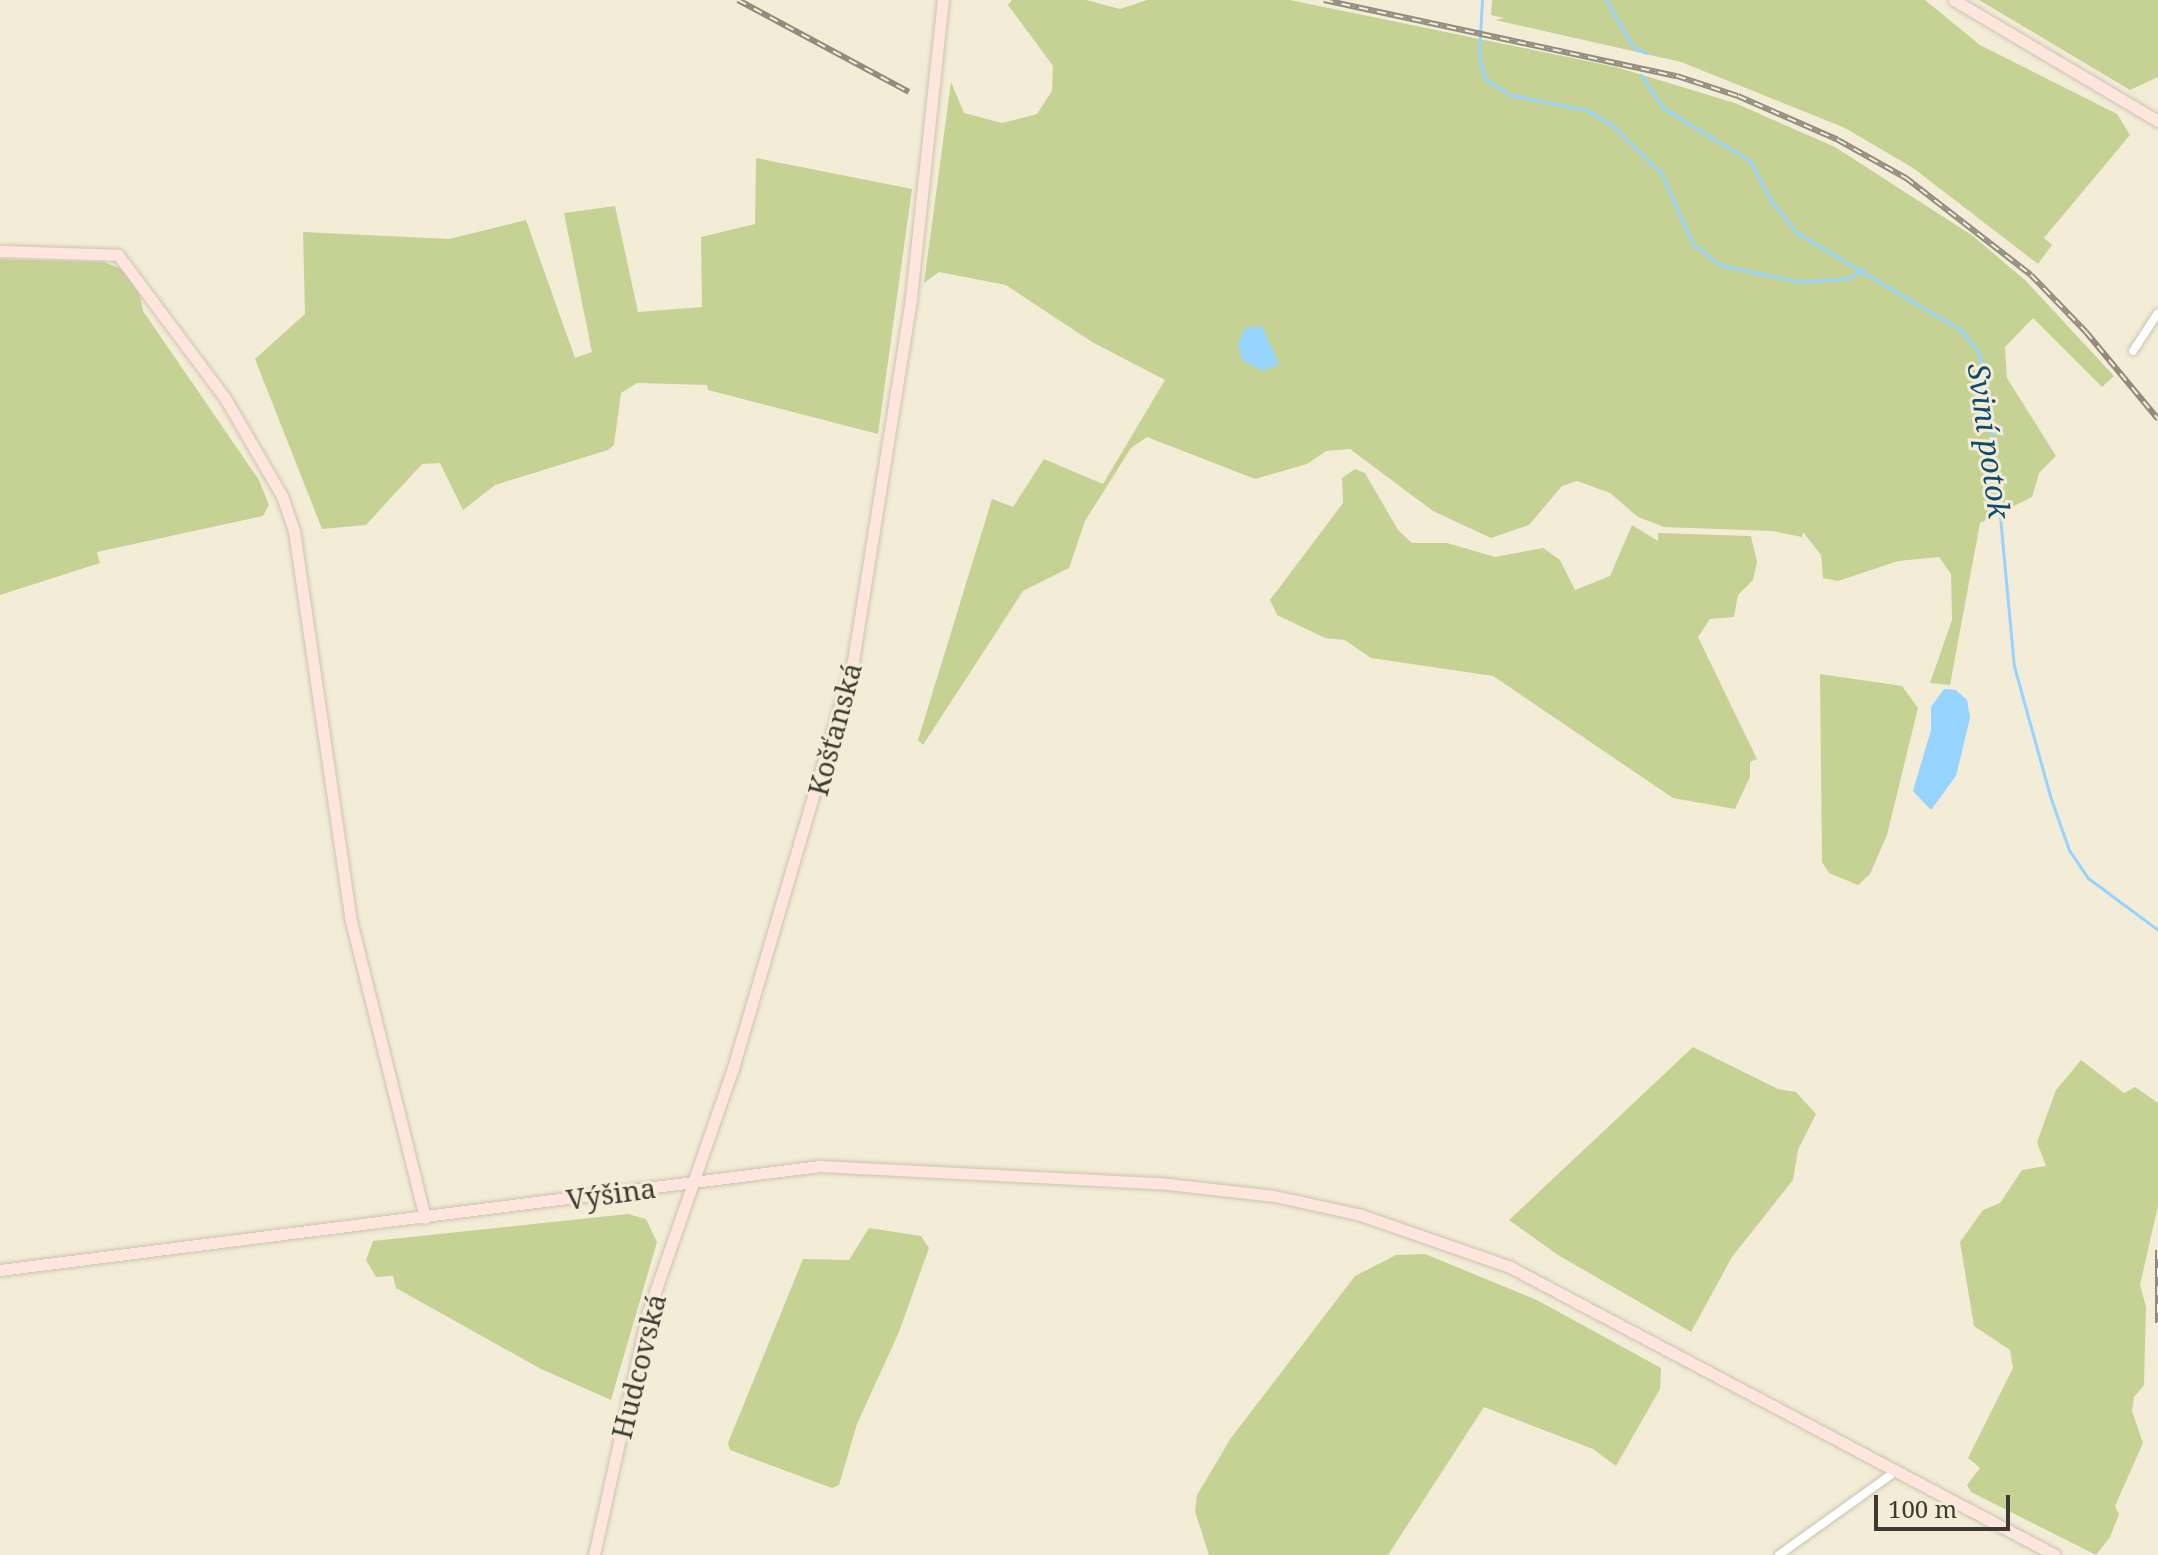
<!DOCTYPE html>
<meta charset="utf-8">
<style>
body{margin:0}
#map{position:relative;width:2158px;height:1555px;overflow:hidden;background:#f3edd8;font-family:"Noto Serif",serif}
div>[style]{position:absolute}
.green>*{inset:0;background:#c6d294}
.water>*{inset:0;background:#96d3ff}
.stream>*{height:3px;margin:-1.5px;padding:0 1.5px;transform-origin:1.5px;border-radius:1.5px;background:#96d3ff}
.roads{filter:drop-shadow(0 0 2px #cac4b0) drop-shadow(0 0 2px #cac4b0)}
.street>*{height:8px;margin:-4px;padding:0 4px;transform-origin:4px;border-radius:4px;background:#fff}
.secondary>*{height:11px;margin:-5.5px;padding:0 5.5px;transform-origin:5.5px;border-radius:5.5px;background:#fee6de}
.rail>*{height:6px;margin-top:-3px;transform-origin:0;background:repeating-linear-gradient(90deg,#f3edd8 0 9px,#918c7e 0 18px);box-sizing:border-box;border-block:2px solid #918c7e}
span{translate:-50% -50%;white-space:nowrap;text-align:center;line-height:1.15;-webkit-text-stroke:6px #f3edd8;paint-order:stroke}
.street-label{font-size:28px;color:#3d3a32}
.water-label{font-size:30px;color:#0e4b6f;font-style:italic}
.scale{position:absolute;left:1874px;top:1495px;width:136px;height:36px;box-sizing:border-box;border:4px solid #3d3a32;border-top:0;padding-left:10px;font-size:24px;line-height:28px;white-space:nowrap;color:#3d3a32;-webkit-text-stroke:6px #f3edd8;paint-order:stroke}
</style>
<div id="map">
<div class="green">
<div style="clip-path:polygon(1012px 0,1086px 0,1120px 9px,1147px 0,1290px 0,1616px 67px,1735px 103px,1835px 147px,1973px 236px,2026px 281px,2114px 376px,2102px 387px,2033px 318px,2005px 347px,2007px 378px,2056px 456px,2039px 473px,2032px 497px,1980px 523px,1950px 685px,1930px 683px,1952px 620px,1951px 574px,1939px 557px,1898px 561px,1838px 581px,1823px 578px,1821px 555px,1803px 532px,1802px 537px,1772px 531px,1664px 527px,1638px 517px,1610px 493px,1577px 481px,1562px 486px,1529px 525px,1491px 538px,1433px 511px,1350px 449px,1326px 451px,1307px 464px,1255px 479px,1147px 437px,1131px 448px,1085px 521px,1069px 568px,1023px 591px,923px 745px,918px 740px,992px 499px,1013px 507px,1044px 459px,1103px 484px,1165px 380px,1092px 342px,1006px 285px,939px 272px,924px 283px,951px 82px,964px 113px,1002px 123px,1037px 114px,1052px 91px,1053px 66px,1008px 5px)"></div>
<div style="clip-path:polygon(1492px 0,1925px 0,1980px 45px,2117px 114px,2130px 135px,2044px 238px,2052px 245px,2038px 264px,1913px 168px,1845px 128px,1681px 62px,1495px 20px,1504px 18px,1491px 15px)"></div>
<div style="clip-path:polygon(1979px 0,2158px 0,2158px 77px,2130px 90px)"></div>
<div style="clip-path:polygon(756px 158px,912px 189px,878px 434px,708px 390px,707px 385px,637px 383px,621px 393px,614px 445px,608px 450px,495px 485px,463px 510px,440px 463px,422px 464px,366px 525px,322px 529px,255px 359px,305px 314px,303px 232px,449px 239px,526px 220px,575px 358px,592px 352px,564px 213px,615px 206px,638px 312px,702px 307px,701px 237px,755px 224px)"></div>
<div style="clip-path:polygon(0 259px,104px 262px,126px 271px,138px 288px,143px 311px,259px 480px,269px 505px,263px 516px,97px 552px,100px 563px,0 595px)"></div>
<div style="clip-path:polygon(1355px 469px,1365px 473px,1398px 530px,1412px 543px,1447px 543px,1495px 557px,1543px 548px,1560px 560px,1575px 590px,1610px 576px,1632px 525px,1658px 541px,1658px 533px,1751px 536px,1757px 562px,1753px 580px,1738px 595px,1734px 617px,1710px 619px,1698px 637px,1757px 759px,1750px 762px,1750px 777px,1735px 809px,1673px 798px,1493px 676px,1371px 658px,1345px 640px,1325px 638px,1277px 615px,1270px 600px,1343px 503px,1342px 478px)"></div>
<div style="clip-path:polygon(1820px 674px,1902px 686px,1918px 708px,1887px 835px,1870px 874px,1858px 885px,1829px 873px,1822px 862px)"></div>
<div style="clip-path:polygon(1693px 1047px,1778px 1089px,1796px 1092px,1816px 1114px,1798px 1150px,1793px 1180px,1732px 1257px,1691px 1332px,1558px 1255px,1509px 1220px)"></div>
<div style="clip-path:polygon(2081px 1060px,2124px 1093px,2135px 1087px,2158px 1103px,2158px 1206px,2140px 1285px,2146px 1307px,2144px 1385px,2134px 1397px,2132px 1411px,2143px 1443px,2115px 1506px,2119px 1514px,2110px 1537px,2096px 1555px,1971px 1492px,1967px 1485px,1980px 1468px,1968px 1458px,2013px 1368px,2010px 1350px,1974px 1326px,1960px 1242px,1983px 1210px,2000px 1203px,2022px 1170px,2046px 1166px,2037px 1142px,2056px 1090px)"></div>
<div style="clip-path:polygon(628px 1214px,646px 1219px,657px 1242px,611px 1400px,541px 1369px,396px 1288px,393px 1276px,376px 1277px,366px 1260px,373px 1241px)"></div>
<div style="clip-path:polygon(869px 1228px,921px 1236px,929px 1248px,899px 1332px,857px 1424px,839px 1485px,832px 1488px,730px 1450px,728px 1443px,803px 1259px,849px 1260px)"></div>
<div style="clip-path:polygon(1425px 1254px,1537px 1300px,1661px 1368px,1660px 1389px,1616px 1466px,1593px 1449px,1484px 1407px,1388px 1555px,1209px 1555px,1195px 1511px,1197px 1495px,1231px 1438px,1355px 1276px,1396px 1255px)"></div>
</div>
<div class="water">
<div style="clip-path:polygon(1262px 326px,1279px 364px,1263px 371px,1242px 360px,1238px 344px,1245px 328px)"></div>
<div style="clip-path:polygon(1944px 689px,1956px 690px,1967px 700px,1970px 718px,1956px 776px,1931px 810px,1913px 791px,1931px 730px,1931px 707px)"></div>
</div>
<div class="stream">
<div style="left:1482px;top:0;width:54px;rotate:93.2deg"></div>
<div style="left:1479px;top:54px;width:26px;rotate:77deg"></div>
<div style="left:1485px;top:79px;width:31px;rotate:32deg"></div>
<div style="left:1511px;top:95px;width:76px;rotate:11.3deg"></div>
<div style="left:1586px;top:110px;width:30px;rotate:30deg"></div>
<div style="left:1612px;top:125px;width:70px;rotate:44.4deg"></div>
<div style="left:1662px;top:174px;width:75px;rotate:66.5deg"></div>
<div style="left:1692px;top:243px;width:36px;rotate:38deg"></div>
<div style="left:1720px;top:265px;width:83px;rotate:11.9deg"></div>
<div style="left:1801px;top:282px;width:48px;rotate:-4.8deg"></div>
<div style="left:1849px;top:278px;width:17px;rotate:-33deg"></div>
<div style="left:1606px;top:0;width:54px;rotate:60.1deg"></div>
<div style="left:1633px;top:47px;width:14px;rotate:25deg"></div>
<div style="left:1641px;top:75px;width:40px;rotate:56deg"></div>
<div style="left:1663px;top:108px;width:102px;rotate:31.3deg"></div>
<div style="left:1750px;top:161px;width:47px;rotate:61.8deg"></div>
<div style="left:1772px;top:202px;width:40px;rotate:51deg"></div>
<div style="left:1797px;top:233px;width:191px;rotate:30.6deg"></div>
<div style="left:1961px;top:330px;width:28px;rotate:52deg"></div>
<div style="left:1978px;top:352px;width:36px;rotate:74deg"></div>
<div style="left:1988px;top:387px;width:280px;rotate:84.7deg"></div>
<div style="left:2014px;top:666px;width:135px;rotate:74.5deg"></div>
<div style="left:2050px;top:796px;width:57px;rotate:70.6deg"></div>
<div style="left:2069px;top:850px;width:34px;rotate:56deg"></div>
<div style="left:2088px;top:878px;width:87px;rotate:36.6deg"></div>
</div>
<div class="roads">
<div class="street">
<div style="left:2133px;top:351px;width:45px;rotate:-56.7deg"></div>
<div style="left:1779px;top:1555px;width:144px;rotate:-35.7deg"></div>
</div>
<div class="secondary">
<div style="left:1954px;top:0;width:237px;rotate:30.7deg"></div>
<div style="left:0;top:251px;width:118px;rotate:1.9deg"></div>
<div style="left:118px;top:255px;width:179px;rotate:53.2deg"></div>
<div style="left:225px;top:398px;width:113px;rotate:59.8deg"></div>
<div style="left:282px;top:496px;width:37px;rotate:71deg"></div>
<div style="left:294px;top:531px;width:390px;rotate:81.7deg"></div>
<div style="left:350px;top:917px;width:310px;rotate:76deg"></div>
<div style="left:0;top:1270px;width:827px;rotate:-7.23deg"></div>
<div style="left:820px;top:1166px;width:339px;rotate:2.9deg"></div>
<div style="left:1159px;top:1183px;width:116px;rotate:6.4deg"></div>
<div style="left:1274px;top:1196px;width:89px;rotate:12.3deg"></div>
<div style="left:1361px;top:1215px;width:158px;rotate:19.2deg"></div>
<div style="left:1510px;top:1267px;width:616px;rotate:27.85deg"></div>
<div style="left:594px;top:1555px;width:249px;rotate:-77.5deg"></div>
<div style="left:648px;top:1312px;width:258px;rotate:-70.8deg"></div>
<div style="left:733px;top:1068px;width:424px;rotate:-73.6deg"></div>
<div style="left:853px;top:661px;width:368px;rotate:-80.9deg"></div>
<div style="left:911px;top:298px;width:300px;rotate:-83.9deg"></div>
</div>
</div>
<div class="rail">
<div style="left:738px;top:0;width:194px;rotate:28.3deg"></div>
<div style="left:1324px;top:0;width:361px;rotate:12.2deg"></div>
<div style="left:1677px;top:76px;width:64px;rotate:18.2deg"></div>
<div style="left:1738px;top:96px;width:109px;rotate:23.7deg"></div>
<div style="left:1838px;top:140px;width:78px;rotate:29.2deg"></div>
<div style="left:1906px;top:178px;width:158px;rotate:37.8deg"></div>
<div style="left:2031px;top:275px;width:79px;rotate:46deg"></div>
<div style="left:2086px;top:332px;width:113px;rotate:50.4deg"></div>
<div style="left:2158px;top:1250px;width:73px;rotate:90deg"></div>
</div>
<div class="street-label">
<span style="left:834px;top:729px;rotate:-75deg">Košťanská</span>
<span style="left:611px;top:1193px;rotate:-8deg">Výšina</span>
<span style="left:638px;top:1366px;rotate:-76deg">Hudcovská</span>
</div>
<div class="water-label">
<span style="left:1989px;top:441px;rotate:82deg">Sviní potok</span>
</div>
<div class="scale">100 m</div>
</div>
